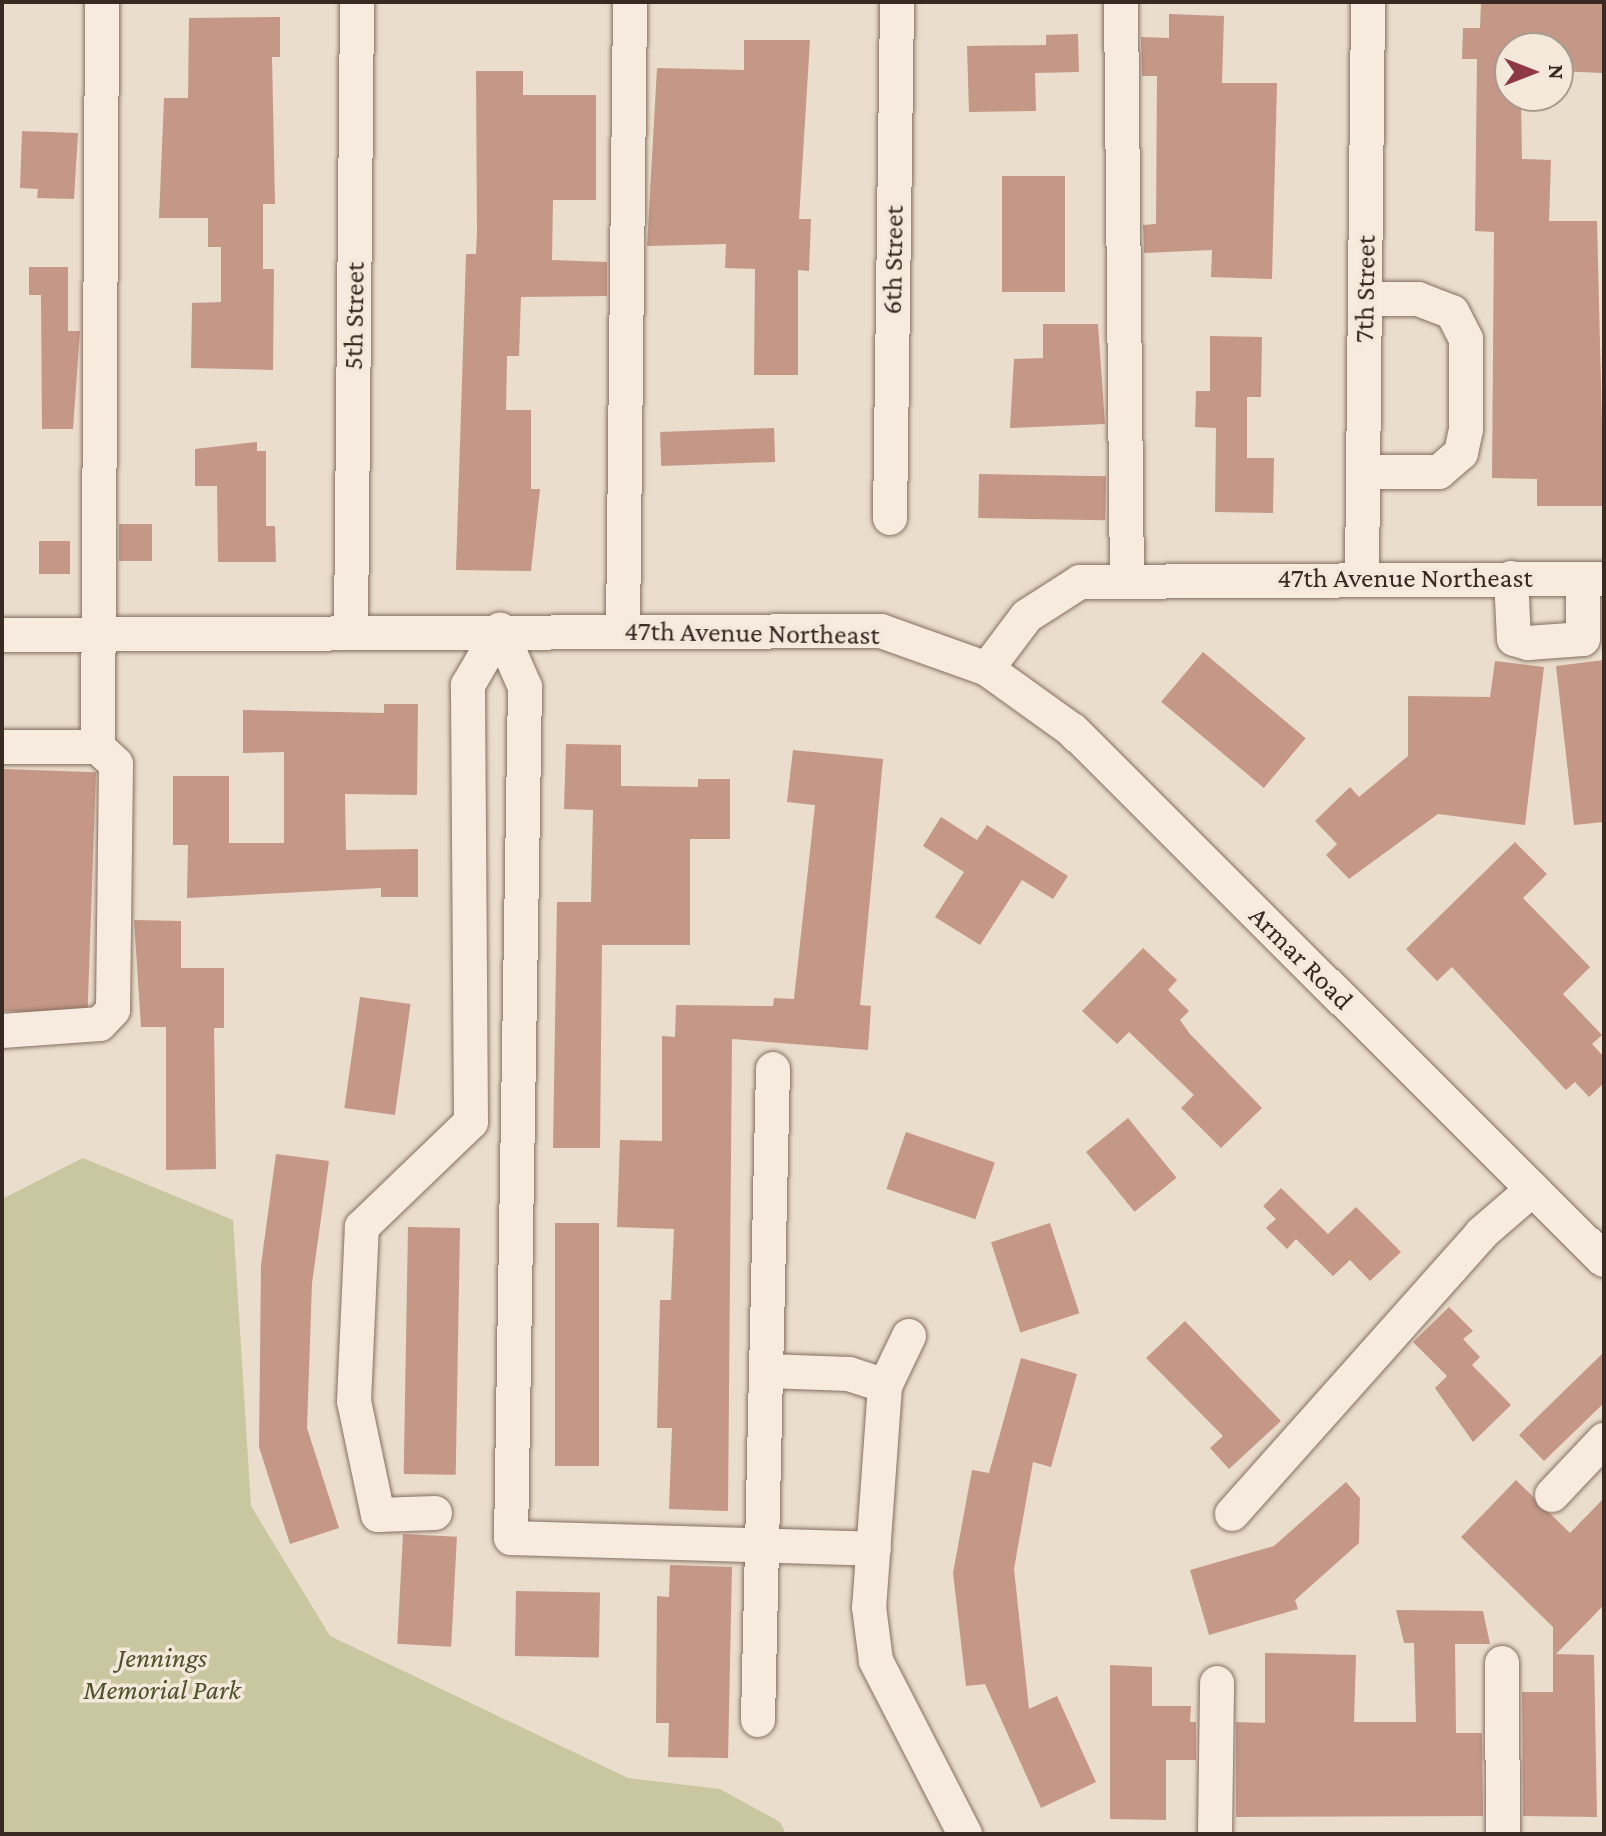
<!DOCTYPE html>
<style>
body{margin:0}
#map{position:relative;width:1606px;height:1836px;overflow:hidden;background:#eaddcb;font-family:"Crimson Pro",serif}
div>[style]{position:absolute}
.green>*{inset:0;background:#c8c7a0}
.building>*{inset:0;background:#c49786;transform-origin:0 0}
.roads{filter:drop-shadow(0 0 2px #866f61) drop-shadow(0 0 2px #866f61)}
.minor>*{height:34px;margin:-17px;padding:0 17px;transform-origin:17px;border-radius:17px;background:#f6ebde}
span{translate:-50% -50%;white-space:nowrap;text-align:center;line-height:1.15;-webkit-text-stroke:7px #f3e8da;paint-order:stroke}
.street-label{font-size:28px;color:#382a23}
.park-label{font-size:28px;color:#4e522c;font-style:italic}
.frame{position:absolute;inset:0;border:4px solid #382a23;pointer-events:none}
.north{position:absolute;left:1494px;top:32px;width:80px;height:80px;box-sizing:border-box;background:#f3e8da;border:2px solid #a89c91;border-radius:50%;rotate:90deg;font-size:22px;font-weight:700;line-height:32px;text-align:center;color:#382a23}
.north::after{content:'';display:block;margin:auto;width:28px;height:36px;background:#8e3845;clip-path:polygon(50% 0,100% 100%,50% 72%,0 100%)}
</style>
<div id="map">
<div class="green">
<div style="clip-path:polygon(83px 1158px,233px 1220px,251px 1506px,330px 1636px,628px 1778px,720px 1789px,780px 1822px,786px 1834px,2px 1834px,2px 1199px)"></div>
</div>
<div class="building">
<div style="clip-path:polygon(1481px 2px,1604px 2px,1603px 73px,1558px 71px,1558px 48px,1510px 48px,1510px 96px,1521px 96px,1522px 159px,1551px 160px,1549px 221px,1597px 221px,1604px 506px,1537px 506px,1537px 479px,1492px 478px,1494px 232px,1475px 231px,1477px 59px,1462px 59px,1463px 28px,1480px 28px)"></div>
<div style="clip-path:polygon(1169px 14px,1224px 16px,1222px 83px,1277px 83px,1272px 279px,1211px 277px,1212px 250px,1144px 253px,1143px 225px,1156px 224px,1157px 76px,1142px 76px,1141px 37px,1169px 38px)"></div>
<div style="clip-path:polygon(280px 17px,280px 57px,272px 57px,275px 204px,263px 204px,263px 269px,274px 269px,273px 370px,191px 368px,192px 303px,221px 302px,221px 247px,208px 247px,208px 218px,159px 218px,164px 98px,188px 98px,189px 18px)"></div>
<div style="clip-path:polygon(1078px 34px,1079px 72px,1035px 73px,1036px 111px,969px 112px,967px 46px,1046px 45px,1046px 35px)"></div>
<div style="clip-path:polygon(744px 40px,810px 40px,799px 219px,811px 219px,809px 271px,798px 270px,798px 375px,754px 375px,755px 269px,725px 268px,726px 244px,647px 246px,657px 68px,744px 70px)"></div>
<div style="clip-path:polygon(476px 71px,523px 71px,523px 95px,596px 95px,596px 200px,553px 200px,552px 260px,607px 262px,607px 296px,521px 297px,519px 356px,507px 356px,506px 410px,531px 410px,531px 489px,540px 489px,531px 571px,456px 570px,466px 254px,476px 254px,477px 232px)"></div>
<div style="clip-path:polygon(22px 131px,78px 133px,74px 199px,37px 198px,38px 189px,20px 188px)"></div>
<div style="left:1002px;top:176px;width:63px;height:116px"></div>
<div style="clip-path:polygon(29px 267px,68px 267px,68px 331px,80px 331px,73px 429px,42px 429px,41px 295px,29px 295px)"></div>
<div style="clip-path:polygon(1043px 324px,1098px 324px,1105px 424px,1010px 428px,1014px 359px,1043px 358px)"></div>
<div style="clip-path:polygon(1210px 336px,1262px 337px,1261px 397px,1247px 397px,1247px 458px,1274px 458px,1273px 513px,1215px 512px,1216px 428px,1195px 427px,1196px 391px,1210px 391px)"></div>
<div style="left:774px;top:428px;width:34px;height:114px;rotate:88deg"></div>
<div style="clip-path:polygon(257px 442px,257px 451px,266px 451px,266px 526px,275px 526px,276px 562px,218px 562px,217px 486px,195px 486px,195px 449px)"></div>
<div style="left:979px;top:474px;width:127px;height:44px;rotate:1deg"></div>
<div style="left:119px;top:524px;width:33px;height:37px"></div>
<div style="left:39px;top:541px;width:31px;height:33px"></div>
<div style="left:1203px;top:652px;width:134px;height:65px;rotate:40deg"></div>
<div style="clip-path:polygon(1604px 660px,1604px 822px,1574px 825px,1556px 666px)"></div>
<div style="clip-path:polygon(1495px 661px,1544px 667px,1525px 825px,1438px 814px,1349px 879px,1326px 855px,1337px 844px,1315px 821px,1350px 787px,1359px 797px,1408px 756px,1408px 696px,1490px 697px)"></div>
<div style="clip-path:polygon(384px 704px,418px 704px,417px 795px,345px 794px,346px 850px,418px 849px,418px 897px,381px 897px,381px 888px,187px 898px,188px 845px,173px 845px,173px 776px,229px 776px,229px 843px,284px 843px,284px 752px,243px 753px,243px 710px,384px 713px)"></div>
<div style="clip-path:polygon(566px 744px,621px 745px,621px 786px,698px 787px,698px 779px,730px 779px,730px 839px,690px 839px,690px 945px,602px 945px,600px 1148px,553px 1148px,557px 902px,591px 902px,593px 810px,564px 809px)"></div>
<div style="clip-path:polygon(793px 750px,883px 759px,860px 1005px,871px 1006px,868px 1050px,732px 1039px,728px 1511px,669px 1509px,672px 1428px,657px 1428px,660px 1300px,671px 1300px,674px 1229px,617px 1227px,620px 1140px,662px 1141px,662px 1036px,675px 1037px,676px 1005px,773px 1006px,774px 998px,794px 999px,815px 805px,787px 802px)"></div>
<div style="left:2px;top:769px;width:94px;height:242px;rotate:2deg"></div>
<div style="clip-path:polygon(941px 817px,977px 840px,987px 825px,1068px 876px,1053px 899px,1022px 880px,980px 945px,935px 917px,964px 872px,923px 846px)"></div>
<div style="clip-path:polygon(1515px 842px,1547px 874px,1523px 898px,1590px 967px,1563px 994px,1602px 1035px,1592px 1044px,1604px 1057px,1604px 1083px,1589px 1097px,1575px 1082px,1566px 1090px,1452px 967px,1437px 981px,1406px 949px)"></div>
<div style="clip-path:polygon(134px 920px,181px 921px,181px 968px,224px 968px,224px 1028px,214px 1028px,216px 1169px,166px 1170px,166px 1027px,141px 1027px)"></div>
<div style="clip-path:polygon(1143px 948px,1177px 980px,1168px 990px,1189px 1011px,1180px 1020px,1190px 1034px,1262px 1108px,1221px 1148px,1181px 1108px,1194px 1095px,1129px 1032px,1117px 1044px,1082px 1011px)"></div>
<div style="left:360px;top:997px;width:51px;height:112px;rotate:8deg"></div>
<div style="left:1128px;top:1118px;width:77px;height:54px;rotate:51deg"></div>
<div style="left:906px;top:1132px;width:94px;height:60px;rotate:19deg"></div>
<div style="clip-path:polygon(276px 1154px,329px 1161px,312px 1283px,307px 1428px,339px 1528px,290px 1544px,259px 1447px,261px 1265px)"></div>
<div style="clip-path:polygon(1281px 1188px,1328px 1234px,1356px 1207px,1401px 1252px,1370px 1281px,1350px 1260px,1333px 1276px,1296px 1239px,1287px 1249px,1266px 1228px,1276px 1219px,1263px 1206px)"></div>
<div style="left:555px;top:1223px;width:44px;height:243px"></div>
<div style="left:1050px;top:1223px;width:95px;height:62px;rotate:72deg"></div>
<div style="left:408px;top:1227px;width:52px;height:247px;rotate:1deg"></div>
<div style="clip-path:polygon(1449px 1307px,1473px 1331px,1463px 1339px,1480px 1357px,1472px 1365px,1511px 1405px,1473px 1442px,1435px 1388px,1447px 1376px,1413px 1342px)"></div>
<div style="clip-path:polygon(1185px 1321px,1281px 1421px,1229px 1469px,1210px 1448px,1223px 1436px,1146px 1358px)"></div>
<div style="clip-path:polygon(1604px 1352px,1604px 1403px,1544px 1461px,1519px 1435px)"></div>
<div style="clip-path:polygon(1021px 1358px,1077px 1374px,1051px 1467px,1033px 1462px,1014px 1569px,1029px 1709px,1057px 1696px,1096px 1782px,1041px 1808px,985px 1684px,966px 1686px,953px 1573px,972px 1470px,989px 1473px)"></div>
<div style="clip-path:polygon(1516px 1480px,1570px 1533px,1604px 1498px,1604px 1605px,1556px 1654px,1594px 1655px,1597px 1817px,1523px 1816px,1522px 1692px,1553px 1692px,1553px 1627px,1461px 1537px)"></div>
<div style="clip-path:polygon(1346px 1482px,1360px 1498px,1359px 1543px,1295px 1600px,1298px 1609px,1209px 1635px,1190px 1570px,1274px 1546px)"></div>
<div style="left:403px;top:1534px;width:54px;height:110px;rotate:3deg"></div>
<div style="clip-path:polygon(670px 1565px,732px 1567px,728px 1758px,668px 1757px,669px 1723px,656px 1723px,657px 1596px,669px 1597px)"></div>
<div style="left:516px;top:1591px;width:84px;height:65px;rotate:1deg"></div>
<div style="clip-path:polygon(1396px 1610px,1483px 1611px,1490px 1644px,1455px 1644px,1456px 1733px,1482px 1733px,1483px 1816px,1236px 1817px,1236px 1722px,1265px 1723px,1265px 1653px,1356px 1655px,1354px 1722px,1416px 1722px,1414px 1643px,1404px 1643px)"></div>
<div style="clip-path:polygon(1110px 1665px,1152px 1667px,1152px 1706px,1191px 1706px,1190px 1722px,1196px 1722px,1196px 1760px,1166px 1760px,1166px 1820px,1110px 1819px)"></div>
</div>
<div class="roads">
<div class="minor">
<div style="left:1121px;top:2px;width:578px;rotate:89.41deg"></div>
<div style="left:1363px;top:472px;width:76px"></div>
<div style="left:1439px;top:472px;width:29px;rotate:-41deg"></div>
<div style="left:1461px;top:453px;width:25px;rotate:-78deg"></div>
<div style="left:1466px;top:429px;width:90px;rotate:-90deg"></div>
<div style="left:1466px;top:339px;width:30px;rotate:-117deg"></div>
<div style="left:1452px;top:312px;width:36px;rotate:-159deg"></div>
<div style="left:1418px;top:299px;width:53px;rotate:180deg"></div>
<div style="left:890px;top:518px;width:516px;rotate:-89.22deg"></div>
<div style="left:1362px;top:576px;width:574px;rotate:-89.4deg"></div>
<div style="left:1511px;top:578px;width:61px;rotate:87.2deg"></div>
<div style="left:1514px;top:639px;width:15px;rotate:16deg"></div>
<div style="left:1528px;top:643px;width:55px;rotate:-4.2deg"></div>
<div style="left:1583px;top:639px;width:60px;rotate:-90deg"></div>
<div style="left:351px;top:629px;width:627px;rotate:-89.45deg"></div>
<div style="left:500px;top:630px;width:62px;rotate:66.3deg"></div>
<div style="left:525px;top:687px;width:851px;rotate:90.94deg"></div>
<div style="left:511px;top:1538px;width:363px;rotate:1.7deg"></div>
<div style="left:623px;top:630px;width:628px;rotate:-89.36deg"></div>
<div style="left:2px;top:635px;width:879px;rotate:-0.26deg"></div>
<div style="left:881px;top:631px;width:113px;rotate:19.7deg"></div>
<div style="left:987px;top:669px;width:105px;rotate:35.7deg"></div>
<div style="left:1072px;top:730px;width:751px;rotate:44.89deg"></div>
<div style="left:987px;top:669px;width:66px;rotate:-53deg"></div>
<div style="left:1027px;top:616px;width:63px;rotate:-32.7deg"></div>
<div style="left:1080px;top:582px;width:524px;rotate:-0.33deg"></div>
<div style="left:2px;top:747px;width:96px"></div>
<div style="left:98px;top:747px;width:745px;rotate:-89.69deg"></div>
<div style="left:2px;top:1031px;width:98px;rotate:-4.1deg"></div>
<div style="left:100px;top:1024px;width:19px;rotate:-47deg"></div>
<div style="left:113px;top:1010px;width:246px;rotate:-89.3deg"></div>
<div style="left:116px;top:764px;width:25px;rotate:-137deg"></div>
<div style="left:909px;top:1336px;width:55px;rotate:115.6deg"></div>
<div style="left:885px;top:1386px;width:222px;rotate:94.1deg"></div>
<div style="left:869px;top:1607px;width:54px;rotate:82.6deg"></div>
<div style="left:876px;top:1661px;width:195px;rotate:62.8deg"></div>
<div style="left:767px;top:1371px;width:82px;rotate:2.1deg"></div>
<div style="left:849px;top:1374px;width:38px;rotate:18deg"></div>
<div style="left:1552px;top:1495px;width:76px;rotate:-46.6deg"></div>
<div style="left:435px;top:1513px;width:57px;rotate:178deg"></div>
<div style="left:378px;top:1515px;width:116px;rotate:-101.9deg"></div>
<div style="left:354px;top:1401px;width:174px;rotate:-87.4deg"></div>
<div style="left:362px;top:1227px;width:151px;rotate:-43.9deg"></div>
<div style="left:471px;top:1122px;width:437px;rotate:-90.4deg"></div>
<div style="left:468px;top:685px;width:64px;rotate:-59.8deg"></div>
<div style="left:1232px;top:1514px;width:376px;rotate:-48.3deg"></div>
<div style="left:1482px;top:1233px;width:67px;rotate:-40.8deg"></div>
<div style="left:1502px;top:1663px;width:171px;rotate:89.7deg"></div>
<div style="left:758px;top:1720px;width:651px;rotate:-88.68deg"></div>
<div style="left:1215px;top:1834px;width:151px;rotate:-89.2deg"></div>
</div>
</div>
<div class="street-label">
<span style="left:893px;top:260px;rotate:-89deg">6th Street</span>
<span style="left:1365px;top:289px;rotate:-89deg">7th Street</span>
<span style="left:354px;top:316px;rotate:-89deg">5th Street</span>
<span style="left:1405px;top:578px">47th Avenue Northeast</span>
<span style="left:752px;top:633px;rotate:1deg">47th Avenue Northeast</span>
<span style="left:1301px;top:958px;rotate:45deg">Armar Road</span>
</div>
<div class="park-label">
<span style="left:162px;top:1674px">Jennings<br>Memorial Park</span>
</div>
<div class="frame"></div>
<div class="north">N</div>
</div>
